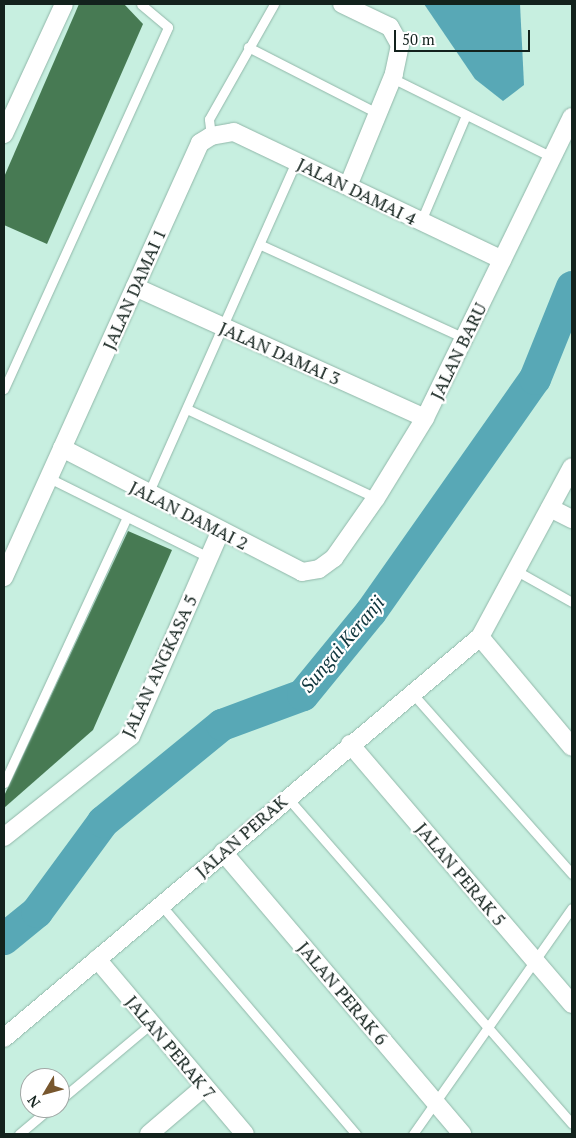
<!DOCTYPE html>
<style>
body{margin:0}
#map{position:relative;width:576px;height:1138px;overflow:hidden;background:#c7efe0;font-family:"PT Serif",serif}
div>[style]{position:absolute}
.water>*{inset:0;background:#58a8b6}
.river>*{height:32px;margin:-16px;padding:0 16px;transform-origin:16px;border-radius:16px;background:#58a8b6}
.building>*{inset:0;background:#477a53}
.roads{filter:drop-shadow(0 0 1px #91b7a9) drop-shadow(0 0 1px #91b7a9)}
.lane>*{height:9px;margin:-4.5px;padding:0 4.5px;transform-origin:4.5px;border-radius:4.5px;background:#fff}
.street>*{height:18px;margin:-9px;padding:0 9px;transform-origin:9px;border-radius:9px;background:#fff}
span{translate:-50% -50%;white-space:nowrap;text-align:center;line-height:1.15;-webkit-text-stroke:4.5px #fff;paint-order:stroke}
.street-label{font-size:18px;color:#13221d}
.water-label{font-size:19px;color:#0e353c;font-style:italic}
.frame{position:absolute;inset:0;border:5px solid #13221d;pointer-events:none}
.north{position:absolute;left:20px;top:1068px;width:50px;height:50px;box-sizing:border-box;background:#fff;border:1px solid #a1a7a5;border-radius:50%;rotate:233deg;font-size:14px;font-weight:700;line-height:20px;text-align:center;color:#13221d}
.north::after{content:'';display:block;margin:auto;width:18px;height:22px;background:#78572e;clip-path:polygon(50% 0,100% 100%,50% 72%,0 100%)}
.scale{position:absolute;left:394px;top:30px;width:136px;height:22px;box-sizing:border-box;border:2px solid #13221d;border-top:0;padding-left:6px;font-size:15px;line-height:18px;white-space:nowrap;color:#13221d;-webkit-text-stroke:4px #fff;paint-order:stroke}
</style>
<div id="map">
<div class="water">
<div style="clip-path:polygon(424px 4px,520px 4px,524px 85px,503px 101px,475px 79px)"></div>
</div>
<div class="river">
<div style="left:4px;top:939px;width:43px;rotate:-39.3deg"></div>
<div style="left:37px;top:912px;width:112px;rotate:-53.7deg"></div>
<div style="left:103px;top:822px;width:154px;rotate:-39.2deg"></div>
<div style="left:222px;top:725px;width:86px;rotate:-20.3deg"></div>
<div style="left:303px;top:695px;width:107px;rotate:-50.7deg"></div>
<div style="left:371px;top:612px;width:285px;rotate:-54.9deg"></div>
<div style="left:535px;top:379px;width:99px;rotate:-68.1deg"></div>
</div>
<div class="building">
<div style="clip-path:polygon(79px 4px,124px 4px,143px 24px,47px 244px,4px 225px,4px 177px)"></div>
<div style="clip-path:polygon(128px 531px,172px 550px,93px 730px,4px 808px,4px 796px)"></div>
</div>
<div class="roads">
<div class="lane">
<div style="left:248px;top:47px;width:145px;rotate:27.1deg"></div>
<div style="left:392px;top:78px;width:178px;rotate:26.3deg"></div>
<div style="left:211px;top:136px;width:17px;rotate:-97deg"></div>
<div style="left:209px;top:119px;width:132px;rotate:-60.5deg"></div>
<div style="left:421px;top:221px;width:115px;rotate:-67deg"></div>
<div style="left:261px;top:245px;width:223px;rotate:24.6deg"></div>
<div style="left:4px;top:389px;width:397px;rotate:-65.6deg"></div>
<div style="left:168px;top:27px;width:35px;rotate:-140deg"></div>
<div style="left:187px;top:409px;width:209px;rotate:25.2deg"></div>
<div style="left:49px;top:478px;width:178px;rotate:26.4deg"></div>
<div style="left:148px;top:494px;width:363px;rotate:-66deg"></div>
<div style="left:515px;top:570px;width:65px;rotate:29.3deg"></div>
<div style="left:412px;top:693px;width:242px;rotate:48.5deg"></div>
<div style="left:4px;top:783px;width:293px;rotate:-65.2deg"></div>
<div style="left:286px;top:796px;width:435px;rotate:48.9deg"></div>
<div style="left:161px;top:905px;width:301px;rotate:49.6deg"></div>
<div style="left:60px;top:1100px;width:119px;rotate:-39.9deg"></div>
<div style="left:19px;top:1134px;width:40px;rotate:-40deg"></div>
<div style="left:413px;top:1134px;width:276px;rotate:-54.9deg"></div>
</div>
<div class="street">
<div style="left:342px;top:4px;width:53px;rotate:25.6deg"></div>
<div style="left:390px;top:27px;width:21px;rotate:61deg"></div>
<div style="left:400px;top:45px;width:30px;rotate:102deg"></div>
<div style="left:394px;top:74px;width:121px;rotate:112.3deg"></div>
<div style="left:4px;top:134px;width:143px;rotate:-65.2deg"></div>
<div style="left:135px;top:287px;width:318px;rotate:24.3deg"></div>
<div style="left:62px;top:448px;width:270px;rotate:27.3deg"></div>
<div style="left:302px;top:572px;width:17px;rotate:-10deg"></div>
<div style="left:319px;top:569px;width:19px;rotate:-36deg"></div>
<div style="left:334px;top:558px;width:73px;rotate:-55deg"></div>
<div style="left:376px;top:498px;width:94px;rotate:-58.5deg"></div>
<div style="left:425px;top:418px;width:335px;rotate:-64deg"></div>
<div style="left:550px;top:508px;width:25px;rotate:27deg"></div>
<div style="left:4px;top:577px;width:476px;rotate:-65.7deg"></div>
<div style="left:200px;top:143px;width:13px;rotate:-32deg"></div>
<div style="left:211px;top:136px;width:23px;rotate:-10deg"></div>
<div style="left:234px;top:132px;width:297px;rotate:25.5deg"></div>
<div style="left:480px;top:637px;width:143px;rotate:50.1deg"></div>
<div style="left:350px;top:744px;width:342px;rotate:49.5deg"></div>
<div style="left:4px;top:837px;width:162px;rotate:-38.5deg"></div>
<div style="left:131px;top:736px;width:223px;rotate:-66.4deg"></div>
<div style="left:223px;top:852px;width:370px;rotate:49.7deg"></div>
<div style="left:97px;top:959px;width:229px;rotate:49.8deg"></div>
<div style="left:4px;top:1038px;width:622px;rotate:-40.11deg"></div>
<div style="left:480px;top:637px;width:193px;rotate:-61.6deg"></div>
<div style="left:149px;top:1134px;width:72px;rotate:-40.5deg"></div>
</div>
</div>
<div class="street-label">
<span style="left:357px;top:191px;rotate:26deg">JALAN DAMAI 4</span>
<span style="left:134px;top:289px;rotate:-66deg">JALAN DAMAI 1</span>
<span style="left:458px;top:351px;rotate:-64deg">JALAN BARU</span>
<span style="left:280px;top:353px;rotate:24deg">JALAN DAMAI 3</span>
<span style="left:189px;top:515px;rotate:27deg">JALAN DAMAI 2</span>
<span style="left:159px;top:666px;rotate:-65deg">JALAN ANGKASA 5</span>
<span style="left:241px;top:836px;rotate:-41deg">JALAN PERAK</span>
<span style="left:461px;top:874px;rotate:50deg">JALAN PERAK 5</span>
<span style="left:343px;top:993px;rotate:50deg">JALAN PERAK 6</span>
<span style="left:171px;top:1047px;rotate:50deg">JALAN PERAK 7</span>
</div>
<div class="water-label">
<span style="left:342px;top:644px;rotate:-50deg">Sungai Keranji</span>
</div>
<div class="frame"></div>
<div class="north">N</div>
<div class="scale">50 m</div>
</div>
